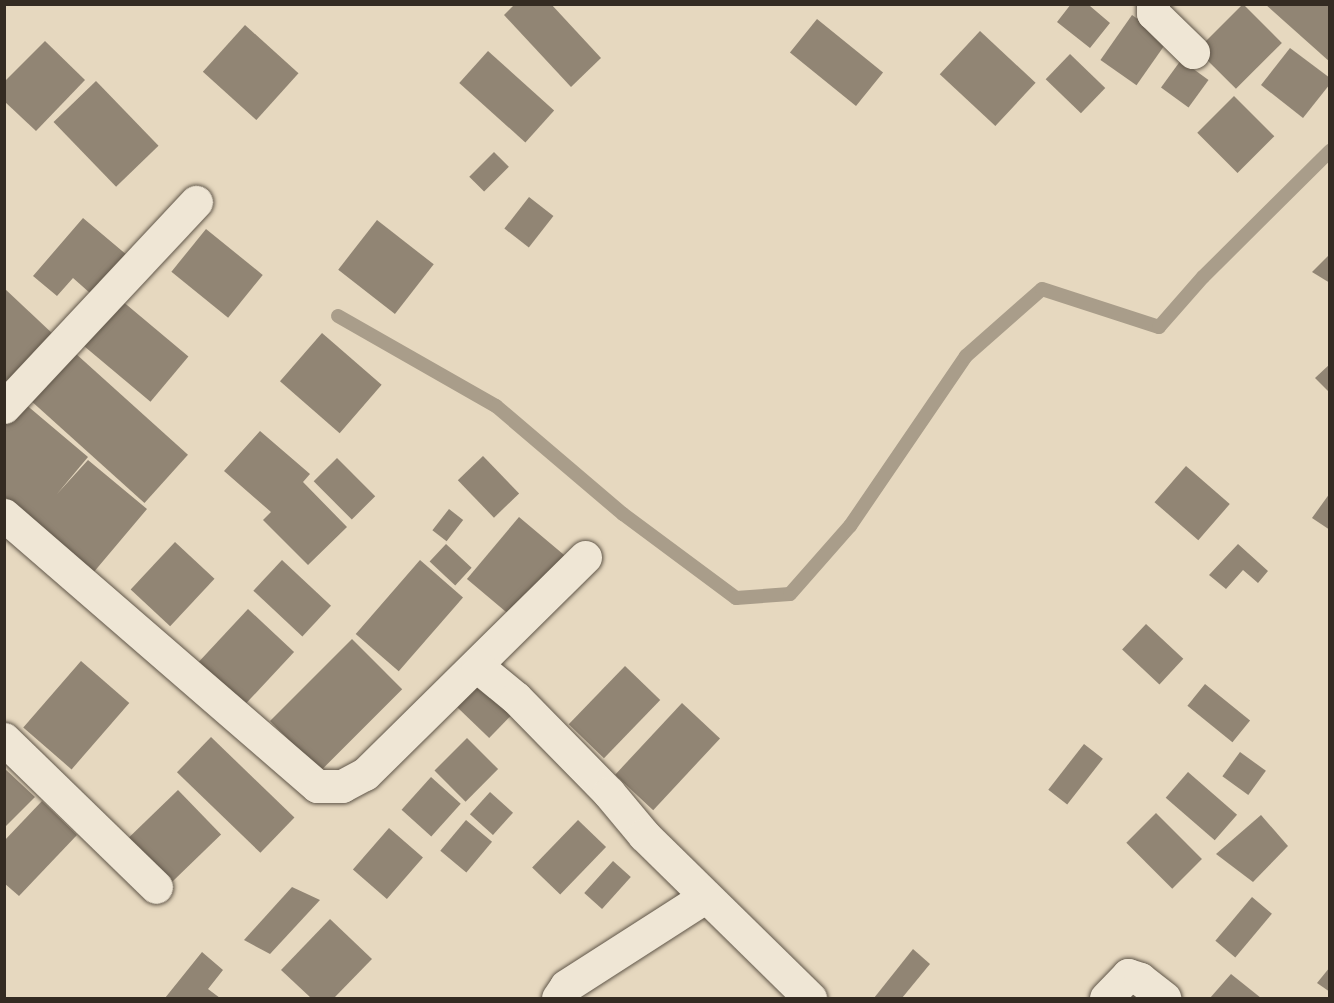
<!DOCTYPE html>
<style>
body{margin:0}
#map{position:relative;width:1334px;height:1003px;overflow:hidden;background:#e6d8bf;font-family:"IM FELL French Canon",serif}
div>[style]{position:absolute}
.stream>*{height:14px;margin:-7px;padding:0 7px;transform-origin:7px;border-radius:7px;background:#a99d8a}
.building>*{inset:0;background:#918574;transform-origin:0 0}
.roads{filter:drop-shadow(0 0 2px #605649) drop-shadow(0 0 2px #605649)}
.street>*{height:33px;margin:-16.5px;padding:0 16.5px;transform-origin:16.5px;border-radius:16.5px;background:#efe6d5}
span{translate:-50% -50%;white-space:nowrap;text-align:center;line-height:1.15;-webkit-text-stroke:6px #efe6d5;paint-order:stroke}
.frame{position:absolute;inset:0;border:6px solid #342b22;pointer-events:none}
</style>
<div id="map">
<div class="stream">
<div style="left:338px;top:316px;width:182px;rotate:29.7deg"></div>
<div style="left:496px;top:406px;width:167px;rotate:40.4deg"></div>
<div style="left:623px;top:514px;width:141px;rotate:36.6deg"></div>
<div style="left:736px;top:598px;width:54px;rotate:-4.2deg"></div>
<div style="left:790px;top:594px;width:91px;rotate:-48.6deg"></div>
<div style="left:850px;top:526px;width:206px;rotate:-55.7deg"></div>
<div style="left:966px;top:356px;width:101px;rotate:-41.4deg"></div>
<div style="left:1042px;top:289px;width:123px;rotate:18deg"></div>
<div style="left:1159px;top:327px;width:67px;rotate:-48.7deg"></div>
<div style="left:1203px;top:277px;width:179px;rotate:-44.8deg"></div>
</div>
<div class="building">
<div style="clip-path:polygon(515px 4px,551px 4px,601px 58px,571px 87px,504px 15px)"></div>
<div style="clip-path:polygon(1071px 4px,1091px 4px,1090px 6px,1110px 23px,1090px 48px,1057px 22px)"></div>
<div style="left:1243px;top:4px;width:55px;height:65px;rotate:45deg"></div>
<div style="clip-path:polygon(1265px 4px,1330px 4px,1330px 62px)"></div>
<div style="left:1132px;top:15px;width:44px;height:55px;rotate:35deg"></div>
<div style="left:817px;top:19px;width:85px;height:43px;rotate:39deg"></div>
<div style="left:245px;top:25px;width:72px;height:63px;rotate:42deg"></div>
<div style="left:980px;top:31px;width:76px;height:59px;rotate:43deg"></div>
<div style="clip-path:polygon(45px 41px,85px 80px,36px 131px,4px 101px,4px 82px)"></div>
<div style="clip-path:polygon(1290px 48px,1330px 78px,1330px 84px,1303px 118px,1261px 85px)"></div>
<div style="left:488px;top:51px;width:89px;height:43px;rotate:42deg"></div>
<div style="left:1070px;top:54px;width:49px;height:35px;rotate:44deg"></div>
<div style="left:1181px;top:60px;width:34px;height:34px;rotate:36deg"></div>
<div style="left:96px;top:81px;width:90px;height:59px;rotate:46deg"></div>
<div style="left:1234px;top:96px;width:57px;height:52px;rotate:45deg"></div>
<div style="left:494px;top:152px;width:21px;height:35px;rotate:45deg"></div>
<div style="left:529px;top:197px;width:31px;height:40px;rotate:38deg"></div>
<div style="clip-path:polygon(83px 218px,134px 261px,99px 301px,73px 278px,57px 296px,33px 276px)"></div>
<div style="left:377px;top:220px;width:72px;height:63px;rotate:38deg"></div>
<div style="left:206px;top:229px;width:73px;height:55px;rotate:39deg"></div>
<div style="clip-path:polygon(1330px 254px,1330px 283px,1312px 272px)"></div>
<div style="clip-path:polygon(4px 288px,54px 335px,4px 387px)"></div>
<div style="left:121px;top:300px;width:88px;height:59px;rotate:40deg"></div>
<div style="left:322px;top:333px;width:79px;height:64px;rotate:41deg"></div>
<div style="left:75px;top:353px;width:152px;height:65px;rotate:42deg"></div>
<div style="clip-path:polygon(1330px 364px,1330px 393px,1315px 378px)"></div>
<div style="clip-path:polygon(24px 403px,88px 457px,57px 494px,88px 460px,147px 509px,93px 573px,4px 496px,4px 426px)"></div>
<div style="clip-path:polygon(260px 431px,310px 474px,303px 482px,347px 527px,308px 565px,263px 520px,271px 512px,224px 471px)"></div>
<div style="left:483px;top:456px;width:52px;height:35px;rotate:46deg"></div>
<div style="left:337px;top:458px;width:54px;height:33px;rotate:45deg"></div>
<div style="left:1186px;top:466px;width:58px;height:48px;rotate:41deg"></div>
<div style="clip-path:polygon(1330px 493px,1330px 530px,1312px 518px)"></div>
<div style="left:449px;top:509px;width:18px;height:27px;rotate:38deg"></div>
<div style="left:519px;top:517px;width:64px;height:81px;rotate:40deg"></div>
<div style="left:175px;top:542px;width:54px;height:65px;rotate:43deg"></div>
<div style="left:446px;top:544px;width:35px;height:24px;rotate:43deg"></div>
<div style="clip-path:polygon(1238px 544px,1268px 571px,1258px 583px,1243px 570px,1226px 589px,1209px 575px)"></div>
<div style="left:282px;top:560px;width:67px;height:42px;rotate:43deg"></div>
<div style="left:420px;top:560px;width:57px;height:98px;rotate:41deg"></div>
<div style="left:248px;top:609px;width:63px;height:86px;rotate:43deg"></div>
<div style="left:1146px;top:624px;width:51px;height:35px;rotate:43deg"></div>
<div style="left:352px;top:639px;width:71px;height:116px;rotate:45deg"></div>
<div style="left:81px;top:661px;width:64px;height:88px;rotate:41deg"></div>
<div style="left:625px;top:666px;width:49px;height:81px;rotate:44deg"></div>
<div style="left:479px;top:681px;width:47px;height:34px;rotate:44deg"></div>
<div style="left:1205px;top:684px;width:58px;height:28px;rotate:39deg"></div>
<div style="left:682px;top:703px;width:52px;height:98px;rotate:43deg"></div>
<div style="left:211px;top:737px;width:116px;height:49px;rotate:44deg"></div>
<div style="left:467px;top:738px;width:44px;height:46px;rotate:45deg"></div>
<div style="left:1084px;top:744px;width:24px;height:58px;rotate:38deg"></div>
<div style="left:1240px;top:752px;width:32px;height:30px;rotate:36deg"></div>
<div style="clip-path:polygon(4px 768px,35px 797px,4px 828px)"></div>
<div style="left:1188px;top:772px;width:65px;height:34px;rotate:41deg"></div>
<div style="left:431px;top:777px;width:40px;height:44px;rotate:42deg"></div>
<div style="left:178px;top:790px;width:62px;height:83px;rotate:46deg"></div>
<div style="left:490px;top:792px;width:31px;height:30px;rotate:42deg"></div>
<div style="clip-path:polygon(42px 801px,77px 835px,19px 896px,4px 883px,4px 841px)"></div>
<div style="left:1156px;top:813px;width:65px;height:42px;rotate:45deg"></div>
<div style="clip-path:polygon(1261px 815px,1288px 846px,1253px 882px,1216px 854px)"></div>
<div style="left:466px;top:820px;width:34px;height:40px;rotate:40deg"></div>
<div style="left:578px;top:820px;width:39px;height:66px;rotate:44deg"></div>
<div style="left:389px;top:828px;width:45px;height:55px;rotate:41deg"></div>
<div style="left:613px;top:861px;width:24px;height:43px;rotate:42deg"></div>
<div style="clip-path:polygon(292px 887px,320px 900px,270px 954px,244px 940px)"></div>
<div style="left:1252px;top:897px;width:26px;height:57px;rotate:40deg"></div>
<div style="clip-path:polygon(330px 919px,372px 959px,334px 998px,311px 998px,281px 970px)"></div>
<div style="clip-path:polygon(913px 949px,930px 964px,902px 998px,874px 998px)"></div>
<div style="clip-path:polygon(202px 952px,223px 970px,208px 989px,220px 998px,165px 998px)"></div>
<div style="clip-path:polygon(1330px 967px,1330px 992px,1317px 983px)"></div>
<div style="clip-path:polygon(1231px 974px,1261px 998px,1210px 998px)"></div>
</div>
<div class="roads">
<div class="street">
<div style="left:1153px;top:4px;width:9px;rotate:90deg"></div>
<div style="left:1153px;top:13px;width:56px;rotate:44.3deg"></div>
<div style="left:4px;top:407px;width:281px;rotate:-46.9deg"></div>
<div style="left:4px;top:515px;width:414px;rotate:40.9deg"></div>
<div style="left:317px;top:786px;width:25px"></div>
<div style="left:342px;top:786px;width:26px;rotate:-28deg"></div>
<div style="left:365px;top:774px;width:309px;rotate:-44.6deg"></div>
<div style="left:477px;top:666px;width:50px;rotate:39.4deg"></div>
<div style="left:516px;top:698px;width:133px;rotate:45.6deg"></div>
<div style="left:609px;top:793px;width:55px;rotate:50.2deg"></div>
<div style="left:644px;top:835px;width:233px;rotate:44.5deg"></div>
<div style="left:4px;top:739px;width:212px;rotate:44.2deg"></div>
<div style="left:558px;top:998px;width:14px;rotate:-56deg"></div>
<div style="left:566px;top:986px;width:166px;rotate:-32.7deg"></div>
<div style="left:1106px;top:998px;width:32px;rotate:-46deg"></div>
<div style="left:1128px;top:975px;width:13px;rotate:18deg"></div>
<div style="left:1140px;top:979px;width:31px;rotate:38deg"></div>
</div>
</div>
<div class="frame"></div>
</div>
